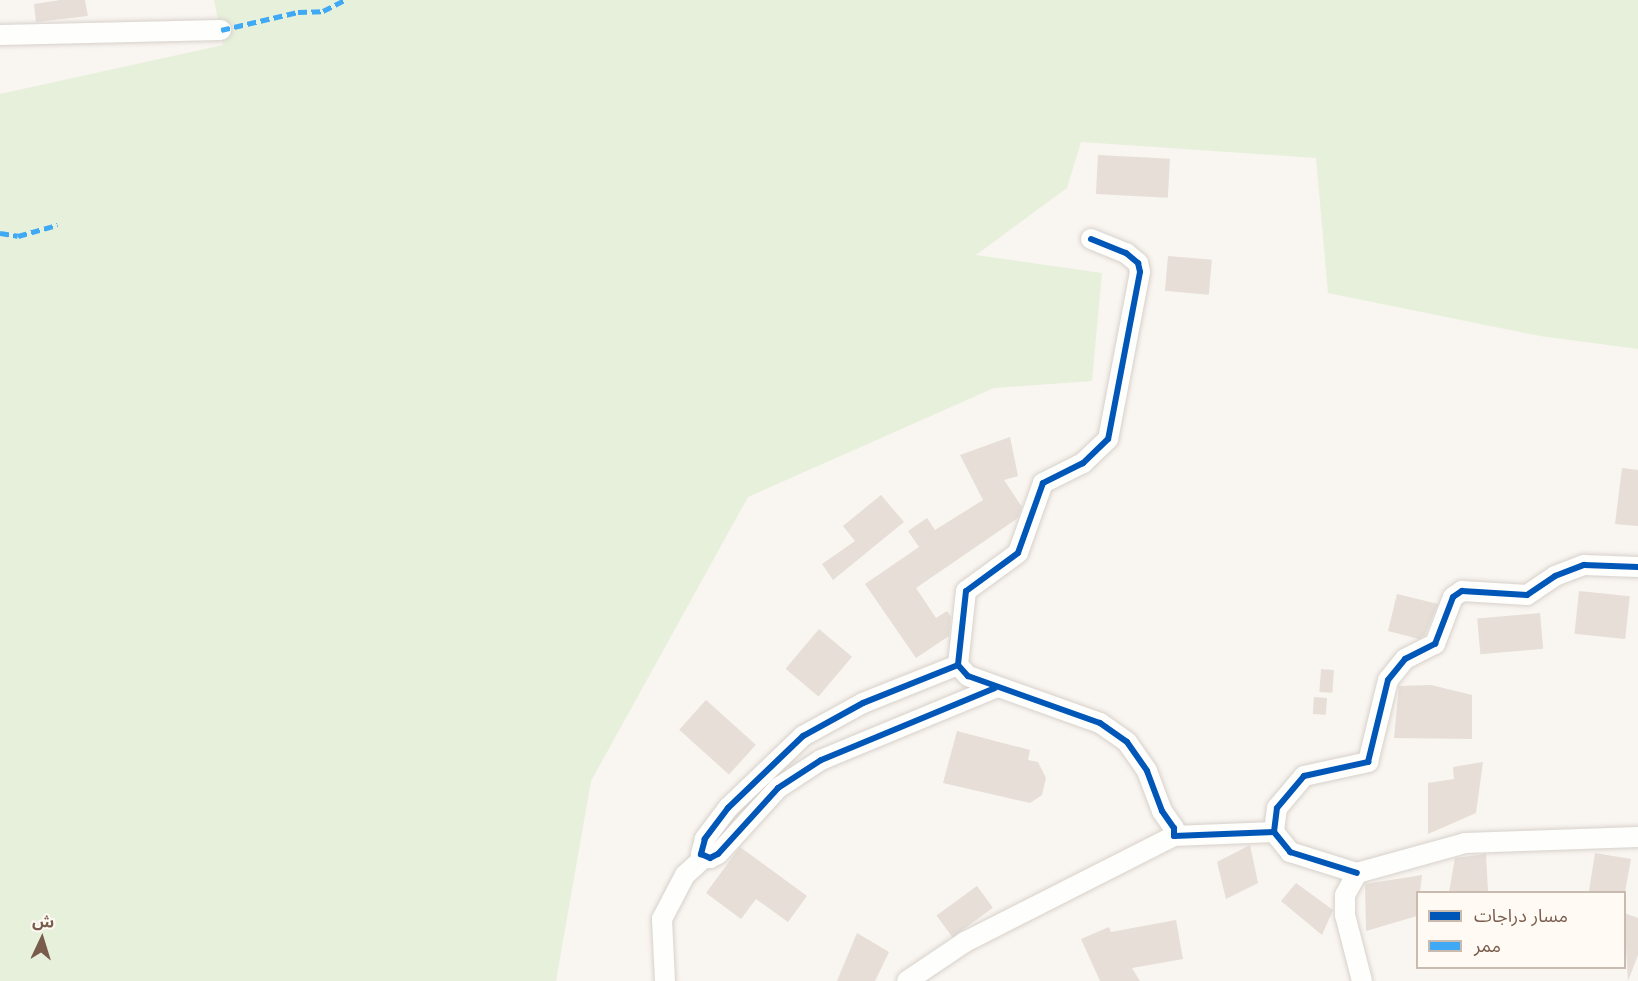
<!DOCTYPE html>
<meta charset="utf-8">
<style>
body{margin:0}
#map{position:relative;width:1638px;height:981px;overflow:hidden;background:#f9f5f0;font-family:"Noto Sans","Noto Sans Arabic",sans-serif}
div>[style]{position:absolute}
.green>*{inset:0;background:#e7f0db}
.building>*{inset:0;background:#e6ded7;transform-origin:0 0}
.roads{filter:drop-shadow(0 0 2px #d7d1cb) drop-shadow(0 0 2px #d7d1cb)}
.street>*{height:20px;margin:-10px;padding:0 10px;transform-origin:10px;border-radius:10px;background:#fefefd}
.quiet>*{height:4.5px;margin-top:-2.25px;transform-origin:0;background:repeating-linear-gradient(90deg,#3fa9f5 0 9px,transparent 0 13.5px)}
.cycleway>*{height:6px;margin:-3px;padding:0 3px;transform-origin:3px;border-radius:3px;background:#0057b8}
span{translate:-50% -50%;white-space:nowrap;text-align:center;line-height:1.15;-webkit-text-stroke:4.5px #fffaf3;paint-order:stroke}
.legend{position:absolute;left:1416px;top:891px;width:210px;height:78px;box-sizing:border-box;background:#fffaf3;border:2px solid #cabbb1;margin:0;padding:8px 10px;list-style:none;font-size:18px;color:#7a5c4d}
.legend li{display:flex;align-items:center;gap:12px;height:30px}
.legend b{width:30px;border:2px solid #cabbb1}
.north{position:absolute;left:12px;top:909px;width:60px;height:60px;-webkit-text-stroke:4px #fffaf3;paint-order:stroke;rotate:4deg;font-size:16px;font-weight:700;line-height:24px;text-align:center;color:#7a5c4d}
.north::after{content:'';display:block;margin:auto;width:21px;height:27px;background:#7a5c4d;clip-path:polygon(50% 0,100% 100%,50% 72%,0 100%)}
</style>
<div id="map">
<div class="green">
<div style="clip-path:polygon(214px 0,1638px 0,1638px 349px,1540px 336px,1328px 293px,1316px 158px,1081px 142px,1067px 188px,976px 255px,1102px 273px,1092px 381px,994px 388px,748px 497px,591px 781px,556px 981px,0 981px,0 94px,223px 45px)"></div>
</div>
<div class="building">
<div style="clip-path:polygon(60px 0,85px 0,88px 16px,36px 22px,34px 4px)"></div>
<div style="left:1098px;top:155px;width:72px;height:39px;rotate:3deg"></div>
<div style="left:1168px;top:256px;width:44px;height:35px;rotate:5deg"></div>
<div style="clip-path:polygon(1010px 437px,1018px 476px,1004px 480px,1022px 507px,1018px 518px,916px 588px,936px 618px,947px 611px,951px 617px,949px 636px,916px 658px,865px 584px,919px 547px,908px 531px,927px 518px,935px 530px,983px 500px,960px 455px)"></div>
<div style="clip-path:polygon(1622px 468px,1638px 470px,1638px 526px,1615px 524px)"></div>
<div style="clip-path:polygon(881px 495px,904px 522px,833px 580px,822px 564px,855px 541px,843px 526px)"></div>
<div style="left:1579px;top:591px;width:51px;height:43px;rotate:6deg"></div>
<div style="clip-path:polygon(1397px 594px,1438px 604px,1425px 635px,1419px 639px,1388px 631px)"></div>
<div style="left:1540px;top:613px;width:36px;height:63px;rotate:85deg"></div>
<div style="left:819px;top:629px;width:43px;height:52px;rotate:40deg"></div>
<div style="left:1321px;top:669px;width:13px;height:23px;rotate:4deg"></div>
<div style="clip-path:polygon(1431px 685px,1472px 695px,1472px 739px,1394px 738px,1399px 686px)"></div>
<div style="left:1314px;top:697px;width:13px;height:17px;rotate:4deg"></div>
<div style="left:706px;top:700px;width:67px;height:40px;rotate:42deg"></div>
<div style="clip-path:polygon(957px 731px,1030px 750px,1028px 760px,1038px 762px,1046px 778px,1042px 795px,1030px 803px,943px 783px)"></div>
<div style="clip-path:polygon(1483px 762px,1476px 813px,1428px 834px,1428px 783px,1454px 779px,1453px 767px)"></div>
<div style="clip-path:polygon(1250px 845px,1258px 883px,1226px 899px,1217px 862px)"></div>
<div style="clip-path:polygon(740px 847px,807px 896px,788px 922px,756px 899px,741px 919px,706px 893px)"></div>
<div style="clip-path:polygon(1595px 853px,1631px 859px,1625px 892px,1589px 891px)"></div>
<div style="clip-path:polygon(1486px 854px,1488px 892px,1449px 892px,1455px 858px)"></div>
<div style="clip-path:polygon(1422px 875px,1417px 916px,1366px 931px,1365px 884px)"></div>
<div style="clip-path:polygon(1296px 883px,1333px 910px,1322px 935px,1281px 901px)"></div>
<div style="left:977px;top:886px;width:27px;height:50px;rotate:54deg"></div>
<div style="clip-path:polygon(1624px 913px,1638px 918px,1638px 955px,1628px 981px)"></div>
<div style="clip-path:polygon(1176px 920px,1183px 959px,1132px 968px,1140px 981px,1100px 981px,1081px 939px,1109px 927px,1111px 932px)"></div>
<div style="clip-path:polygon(857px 933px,889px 952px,875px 981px,837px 981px)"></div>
</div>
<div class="roads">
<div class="street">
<div style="left:0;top:35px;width:221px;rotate:-1.3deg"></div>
<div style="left:1091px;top:239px;width:38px;rotate:22deg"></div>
<div style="left:1126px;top:253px;width:16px;rotate:40deg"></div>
<div style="left:1138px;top:263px;width:9px;rotate:77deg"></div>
<div style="left:1140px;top:272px;width:170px;rotate:100.8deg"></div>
<div style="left:1108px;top:439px;width:35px;rotate:136deg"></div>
<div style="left:1083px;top:463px;width:45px;rotate:153.4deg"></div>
<div style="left:1043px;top:483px;width:74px;rotate:109.7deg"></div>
<div style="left:1018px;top:553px;width:64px;rotate:143.8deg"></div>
<div style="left:966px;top:591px;width:74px;rotate:96.2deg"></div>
<div style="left:958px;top:665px;width:15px;rotate:48deg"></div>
<div style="left:968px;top:676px;width:140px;rotate:19.6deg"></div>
<div style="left:1100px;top:723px;width:33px;rotate:35deg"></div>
<div style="left:1127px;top:742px;width:35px;rotate:55deg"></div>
<div style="left:1147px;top:771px;width:43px;rotate:69.4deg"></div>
<div style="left:1162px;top:811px;width:21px;rotate:55deg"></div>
<div style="left:1174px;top:828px;width:8px;rotate:90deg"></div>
<div style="left:1174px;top:836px;width:100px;rotate:-2.3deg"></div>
<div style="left:1274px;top:832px;width:26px;rotate:51deg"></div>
<div style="left:1290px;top:852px;width:70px;rotate:17.4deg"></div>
<div style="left:958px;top:665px;width:102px;rotate:158.2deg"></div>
<div style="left:863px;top:703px;width:68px;rotate:151.2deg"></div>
<div style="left:803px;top:736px;width:104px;rotate:136.2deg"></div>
<div style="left:728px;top:808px;width:39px;rotate:127deg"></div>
<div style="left:705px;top:839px;width:16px;rotate:105deg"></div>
<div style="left:701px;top:854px;width:10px;rotate:24deg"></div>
<div style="left:710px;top:858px;width:9px;rotate:-27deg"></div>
<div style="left:718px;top:854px;width:89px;rotate:-47.7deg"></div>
<div style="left:778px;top:788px;width:51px;rotate:-33.1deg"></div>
<div style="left:821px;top:760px;width:188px;rotate:-22.5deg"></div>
<div style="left:1274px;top:832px;width:24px;rotate:-83deg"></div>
<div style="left:1277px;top:808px;width:42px;rotate:-49.8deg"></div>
<div style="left:1304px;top:776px;width:66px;rotate:-12.3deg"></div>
<div style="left:1368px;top:762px;width:84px;rotate:-76.3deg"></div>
<div style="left:1388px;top:680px;width:27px;rotate:-51deg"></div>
<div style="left:1405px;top:659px;width:34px;rotate:-27deg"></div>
<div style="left:1435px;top:644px;width:50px;rotate:-69deg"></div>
<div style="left:1453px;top:597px;width:11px;rotate:-34deg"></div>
<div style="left:1462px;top:591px;width:65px;rotate:3.5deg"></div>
<div style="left:1527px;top:595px;width:34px;rotate:-34deg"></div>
<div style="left:1555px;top:576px;width:31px;rotate:-21deg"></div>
<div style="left:1584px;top:565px;width:54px;rotate:2.1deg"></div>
<div style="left:665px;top:981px;width:62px;rotate:-92.8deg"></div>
<div style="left:662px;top:919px;width:50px;rotate:-62.4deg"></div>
<div style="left:685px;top:875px;width:27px;rotate:-42deg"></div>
<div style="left:907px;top:981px;width:70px;rotate:-33.9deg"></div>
<div style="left:965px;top:942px;width:234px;rotate:-26.9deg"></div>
<div style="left:1362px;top:981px;width:68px;rotate:-104.4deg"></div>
<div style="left:1345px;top:915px;width:20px;rotate:-90deg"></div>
<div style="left:1345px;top:895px;width:25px;rotate:-61deg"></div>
<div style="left:1357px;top:873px;width:112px;rotate:-15.5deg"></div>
<div style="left:1465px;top:843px;width:173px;rotate:-2deg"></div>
</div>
</div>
<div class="quiet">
<div style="left:221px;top:30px;width:79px;rotate:-13.2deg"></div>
<div style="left:298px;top:12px;width:25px;rotate:-2deg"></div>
<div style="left:323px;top:11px;width:25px;rotate:-27deg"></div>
<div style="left:0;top:233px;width:18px;rotate:9deg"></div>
<div style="left:18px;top:236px;width:41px;rotate:-15.8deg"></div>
</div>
<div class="cycleway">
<div style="left:1091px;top:239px;width:38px;rotate:22deg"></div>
<div style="left:1126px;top:253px;width:16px;rotate:40deg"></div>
<div style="left:1138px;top:263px;width:9px;rotate:77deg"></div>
<div style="left:1140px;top:272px;width:170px;rotate:100.8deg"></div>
<div style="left:1108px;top:439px;width:35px;rotate:136deg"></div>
<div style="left:1083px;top:463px;width:45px;rotate:153.4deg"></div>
<div style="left:1043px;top:483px;width:74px;rotate:109.7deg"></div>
<div style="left:1018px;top:553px;width:64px;rotate:143.8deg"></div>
<div style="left:966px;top:591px;width:74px;rotate:96.2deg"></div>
<div style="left:958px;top:665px;width:15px;rotate:48deg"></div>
<div style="left:968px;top:676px;width:140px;rotate:19.6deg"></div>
<div style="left:1100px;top:723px;width:33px;rotate:35deg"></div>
<div style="left:1127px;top:742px;width:35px;rotate:55deg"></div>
<div style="left:1147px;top:771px;width:43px;rotate:69.4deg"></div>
<div style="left:1162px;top:811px;width:21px;rotate:55deg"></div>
<div style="left:1174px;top:828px;width:8px;rotate:90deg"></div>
<div style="left:1174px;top:836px;width:100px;rotate:-2.3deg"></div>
<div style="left:1274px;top:832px;width:26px;rotate:51deg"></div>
<div style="left:1290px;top:852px;width:70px;rotate:17.4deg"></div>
<div style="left:958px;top:665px;width:102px;rotate:158.2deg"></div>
<div style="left:863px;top:703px;width:68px;rotate:151.2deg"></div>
<div style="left:803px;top:736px;width:104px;rotate:136.2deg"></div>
<div style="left:728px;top:808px;width:39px;rotate:127deg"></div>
<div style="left:705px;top:839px;width:16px;rotate:105deg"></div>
<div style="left:701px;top:854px;width:10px;rotate:24deg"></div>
<div style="left:710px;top:858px;width:9px;rotate:-27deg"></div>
<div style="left:718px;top:854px;width:89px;rotate:-47.7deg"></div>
<div style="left:778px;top:788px;width:51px;rotate:-33.1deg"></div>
<div style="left:821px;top:760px;width:188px;rotate:-22.5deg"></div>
<div style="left:1274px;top:832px;width:24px;rotate:-83deg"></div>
<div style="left:1277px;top:808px;width:42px;rotate:-49.8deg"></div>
<div style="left:1304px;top:776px;width:66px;rotate:-12.3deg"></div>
<div style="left:1368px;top:762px;width:84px;rotate:-76.3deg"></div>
<div style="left:1388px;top:680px;width:27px;rotate:-51deg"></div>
<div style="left:1405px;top:659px;width:34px;rotate:-27deg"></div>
<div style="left:1435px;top:644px;width:50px;rotate:-69deg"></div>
<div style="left:1453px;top:597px;width:11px;rotate:-34deg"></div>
<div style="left:1462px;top:591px;width:65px;rotate:3.5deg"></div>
<div style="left:1527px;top:595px;width:34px;rotate:-34deg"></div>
<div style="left:1555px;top:576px;width:31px;rotate:-21deg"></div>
<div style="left:1584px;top:565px;width:54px;rotate:2.1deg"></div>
</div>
<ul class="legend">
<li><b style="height:8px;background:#0057b8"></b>مسار دراجات</li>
<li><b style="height:8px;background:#3fa9f5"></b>ممر</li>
</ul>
<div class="north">ش</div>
</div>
